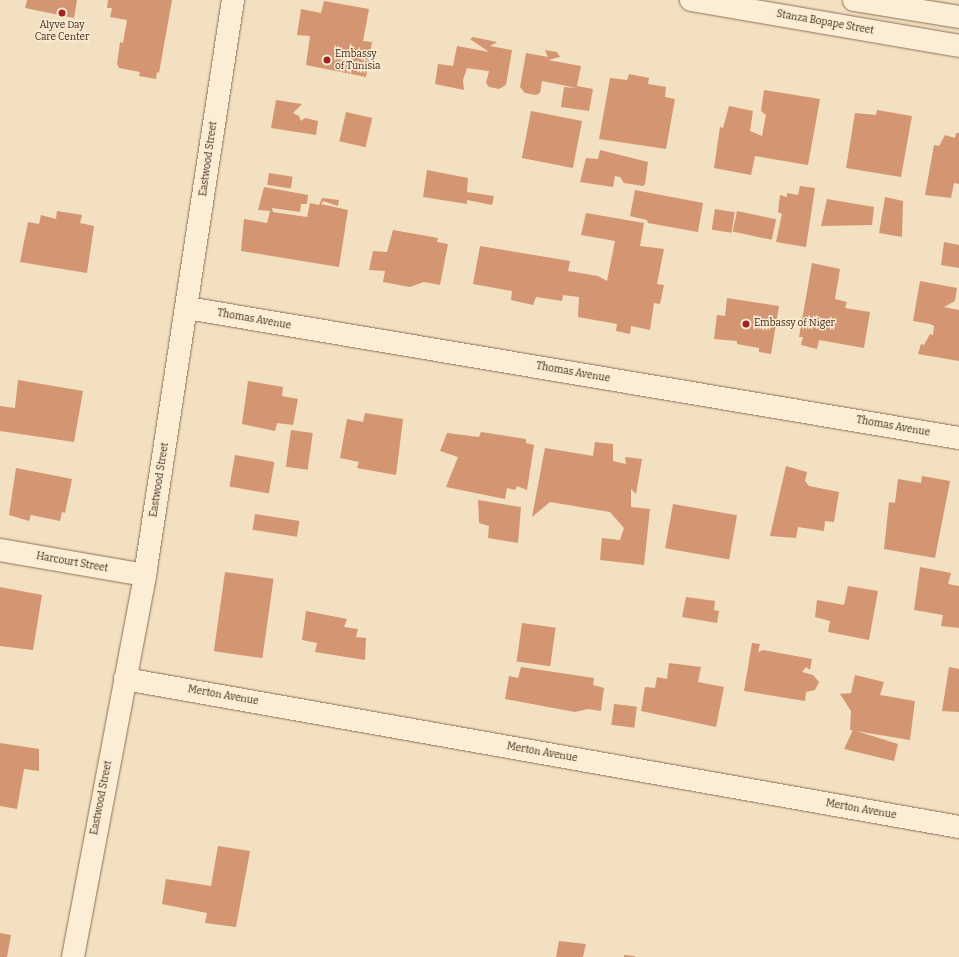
<!DOCTYPE html>
<style>
body{margin:0}
#map{position:relative;width:959px;height:957px;overflow:hidden;background:#f2e0c0;font-family:Bitter,serif}
div>[style]{position:absolute}
.building>*{inset:0;background:#d49572;transform-origin:0 0}
.roads{filter:drop-shadow(0 0 1px #8e7056) drop-shadow(0 0 1px #8e7056)}
.minor>*{height:22px;margin:-11px;padding:0 11px;transform-origin:11px;border-radius:11px;background:#fceed5}
.secondary>*{height:22px;margin:-11px;padding:0 11px;transform-origin:11px;border-radius:11px;background:#fceed5}
.dots>*{width:11px;height:11px;translate:-50% -50%;box-sizing:border-box;border:2px solid #f9ebd1;border-radius:50%}
span{translate:-50% -50%;white-space:nowrap;text-align:center;line-height:1.15;-webkit-text-stroke:3px #f9ebd1;paint-order:stroke}
.street-label{font-size:10px;color:#3c291c}
.poi-label{font-size:10px;color:#3c291c}
.left{translate:0 -50%;text-align:left}
</style>
<div id="map">
<div class="building">
<div style="clip-path:polygon(27px 0,77px 0,74px 18px,25px 8px)"></div>
<div style="clip-path:polygon(108px 0,172px 0,159px 73px,157px 72px,156px 79px,139px 76px,140px 72px,119px 68px,117px 64px,120px 42px,123px 43px,127px 20px,110px 17px,112px 8px,107px 8px)"></div>
<div style="clip-path:polygon(324px 1px,369px 9px,363px 41px,372px 42px,366px 77px,306px 65px,310px 36px,297px 35px,301px 9px,321px 13px)"></div>
<div style="clip-path:polygon(473px 37px,497px 42px,490px 46px,512px 50px,506px 85px,499px 89px,489px 87px,486px 83px,489px 71px,459px 67px,467px 68px,463px 80px,464px 90px,435px 84px,438px 64px,453px 66px,457px 46px,489px 52px,470px 39px)"></div>
<div style="clip-path:polygon(545px 50px,557px 52px,560px 57px,548px 60px,581px 66px,577px 86px,593px 89px,589px 111px,561px 107px,564px 87px,577px 88px,542px 81px,540px 93px,536px 95px,525px 93px,520px 87px,526px 53px,548px 57px)"></div>
<div style="clip-path:polygon(629px 74px,649px 78px,648px 84px,666px 87px,665px 97px,675px 99px,666px 149px,599px 139px,610px 78px,627px 80px)"></div>
<div style="clip-path:polygon(764px 90px,820px 99px,808px 165px,755px 156px,751px 175px,714px 168px,720px 127px,723px 128px,729px 106px,753px 111px,750px 131px,762px 136px,766px 115px,761px 111px)"></div>
<div style="clip-path:polygon(276px 100px,302px 104px,293px 113px,299px 116px,301px 121px,305px 118px,318px 121px,316px 135px,271px 128px)"></div>
<div style="clip-path:polygon(877px 110px,912px 116px,901px 177px,846px 168px,855px 113px,876px 115px)"></div>
<div style="left:531px;top:111px;width:52px;height:48px;rotate:11deg"></div>
<div style="left:346px;top:112px;width:27px;height:30px;rotate:13deg"></div>
<div style="clip-path:polygon(956px 133px,959px 133px,959px 184px,954px 183px,951px 198px,925px 195px,934px 145px,939px 146px,945px 135px,955px 138px)"></div>
<div style="clip-path:polygon(600px 150px,648px 162px,645px 184px,643px 186px,624px 183px,620px 177px,615px 176px,613px 187px,580px 182px,586px 158px,598px 159px)"></div>
<div style="clip-path:polygon(427px 170px,468px 178px,467px 192px,494px 196px,492px 205px,467px 200px,467px 204px,423px 197px)"></div>
<div style="left:269px;top:173px;width:24px;height:12px;rotate:9deg"></div>
<div style="clip-path:polygon(800px 186px,815px 188px,806px 247px,776px 242px,782px 214px,778px 212px,780px 195px,787px 197px,787px 193px,798px 195px)"></div>
<div style="clip-path:polygon(264px 187px,308px 195px,307px 204px,301px 204px,300px 212px,272px 208px,273px 212px,307px 217px,310px 203px,319px 205px,322px 198px,339px 200px,338px 206px,323px 201px,321px 204px,348px 210px,339px 267px,241px 251px,244px 219px,267px 223px,270px 211px,258px 210px)"></div>
<div style="clip-path:polygon(635px 190px,703px 203px,698px 232px,648px 223px,647px 220px,630px 216px)"></div>
<div style="clip-path:polygon(885px 197px,903px 201px,902px 237px,879px 233px)"></div>
<div style="clip-path:polygon(827px 199px,874px 207px,872px 225px,821px 226px)"></div>
<div style="left:715px;top:209px;width:20px;height:21px;rotate:9deg"></div>
<div style="clip-path:polygon(57px 211px,82px 215px,80px 223px,94px 226px,87px 273px,20px 262px,28px 222px,39px 224px,41px 215px,56px 219px)"></div>
<div style="left:737px;top:211px;width:40px;height:21px;rotate:12deg"></div>
<div style="clip-path:polygon(586px 213px,644px 223px,640px 246px,664px 249px,657px 284px,664px 285px,660px 304px,654px 303px,650px 330px,631px 326px,630px 334px,616px 331px,617px 324px,578px 317px,579px 297px,563px 295px,562px 301px,536px 297px,533px 305px,511px 300px,512px 291px,473px 284px,480px 246px,570px 261px,568px 271px,598px 276px,607px 281px,615px 241px,581px 235px)"></div>
<div style="clip-path:polygon(393px 230px,438px 238px,437px 242px,448px 244px,440px 285px,424px 282px,410px 287px,383px 282px,385px 271px,369px 270px,373px 251px,387px 252px)"></div>
<div style="clip-path:polygon(944px 242px,959px 245px,959px 268px,941px 265px)"></div>
<div style="clip-path:polygon(812px 263px,840px 269px,835px 299px,847px 302px,845px 308px,870px 312px,864px 348px,819px 340px,817px 349px,801px 345px,803px 337px,799px 337px)"></div>
<div style="clip-path:polygon(920px 281px,957px 288px,955px 301px,944px 307px,959px 310px,959px 361px,918px 354px,921px 344px,924px 345px,930px 334px,933px 335px,934px 326px,930px 324px,913px 321px)"></div>
<div style="clip-path:polygon(727px 298px,779px 306px,771px 354px,759px 352px,759px 348px,737px 344px,737px 341px,714px 339px,717px 315px,725px 316px)"></div>
<div style="clip-path:polygon(18px 380px,83px 391px,74px 442px,0 431px,0 406px,15px 408px)"></div>
<div style="clip-path:polygon(248px 381px,283px 387px,282px 396px,298px 399px,293px 425px,277px 423px,275px 431px,242px 424px)"></div>
<div style="clip-path:polygon(365px 413px,403px 419px,396px 475px,357px 468px,359px 462px,340px 458px,347px 419px,363px 422px)"></div>
<div style="left:291px;top:430px;width:22px;height:37px;rotate:8deg"></div>
<div style="clip-path:polygon(481px 432px,526px 439px,526px 443px,534px 445px,527px 490px,517px 486px,515px 490px,507px 488px,505px 499px,446px 487px,458px 457px,440px 451px,447px 433px,479px 437px)"></div>
<div style="clip-path:polygon(595px 442px,613px 444px,613px 461px,626px 464px,625px 457px,642px 459px,636px 494px,631px 489px,631px 507px,650px 509px,644px 565px,600px 560px,602px 538px,620px 540px,624px 528px,610px 512px,550px 502px,532px 517px,545px 448px,593px 456px)"></div>
<div style="left:235px;top:455px;width:40px;height:32px;rotate:10deg"></div>
<div style="clip-path:polygon(786px 466px,807px 472px,805px 481px,809px 486px,839px 492px,834px 522px,825px 521px,824px 531px,798px 527px,796px 538px,770px 536px)"></div>
<div style="clip-path:polygon(16px 468px,72px 479px,65px 513px,62px 512px,60px 521px,31px 515px,29px 521px,9px 515px)"></div>
<div style="clip-path:polygon(922px 476px,950px 481px,935px 558px,884px 549px,889px 502px,895px 503px,898px 479px,921px 483px)"></div>
<div style="clip-path:polygon(478px 500px,521px 507px,518px 543px,488px 538px,489px 526px,479px 523px)"></div>
<div style="left:673px;top:504px;width:65px;height:45px;rotate:10deg"></div>
<div style="left:255px;top:514px;width:45px;height:16px;rotate:9deg"></div>
<div style="clip-path:polygon(920px 567px,951px 573px,948px 584px,959px 586px,959px 628px,941px 626px,943px 615px,914px 610px)"></div>
<div style="left:225px;top:572px;width:49px;height:80px;rotate:8deg"></div>
<div style="clip-path:polygon(848px 586px,878px 591px,869px 640px,828px 632px,830px 621px,815px 617px,817px 600px,844px 605px)"></div>
<div style="clip-path:polygon(0 587px,42px 595px,33px 650px,0 646px)"></div>
<div style="clip-path:polygon(686px 597px,715px 601px,714px 610px,719px 611px,717px 623px,682px 617px)"></div>
<div style="clip-path:polygon(306px 611px,347px 619px,344px 627px,358px 629px,356px 637px,366px 638px,365px 660px,315px 652px,317px 643px,302px 640px)"></div>
<div style="left:522px;top:623px;width:34px;height:39px;rotate:8deg"></div>
<div style="clip-path:polygon(752px 643px,760px 644px,758px 652px,763px 650px,812px 659px,810px 670px,806px 667px,802px 672px,813px 675px,819px 682px,815px 690px,806px 692px,805px 701px,744px 691px)"></div>
<div style="clip-path:polygon(669px 663px,701px 667px,698px 682px,724px 687px,716px 727px,641px 711px,645px 687px,655px 688px,657px 677px,667px 679px)"></div>
<div style="clip-path:polygon(521px 667px,594px 678px,593px 685px,604px 688px,601px 711px,588px 709px,575px 712px,505px 699px,509px 676px,518px 678px)"></div>
<div style="clip-path:polygon(949px 667px,959px 669px,959px 712px,942px 711px)"></div>
<div style="clip-path:polygon(855px 675px,884px 682px,880px 695px,915px 701px,910px 740px,850px 730px,851px 711px,840px 694px,851px 693px)"></div>
<div style="left:614px;top:704px;width:23px;height:21px;rotate:7deg"></div>
<div style="clip-path:polygon(853px 730px,898px 744px,894px 761px,844px 749px)"></div>
<div style="clip-path:polygon(0 743px,39px 749px,39px 771px,24px 769px,17px 809px,0 806px)"></div>
<div style="clip-path:polygon(218px 846px,250px 851px,236px 927px,205px 923px,207px 913px,162px 904px,166px 879px,211px 886px)"></div>
<div style="clip-path:polygon(0 933px,11px 935px,7px 957px,0 957px)"></div>
<div style="clip-path:polygon(559px 941px,586px 944px,583px 957px,556px 957px)"></div>
<div style="clip-path:polygon(624px 955px,635px 956px,635px 957px,624px 957px)"></div>
</div>
<div class="roads">
<div class="minor">
<div style="left:187px;top:308px;width:783px;rotate:9.56deg"></div>
<div style="left:0;top:550px;width:147px;rotate:9.8deg"></div>
<div style="left:125px;top:679px;width:847px;rotate:10.06deg"></div>
<div style="left:73px;top:957px;width:389px;rotate:-79.3deg"></div>
<div style="left:145px;top:575px;width:582px;rotate:-81.3deg"></div>
</div>
<div class="secondary">
<div style="left:691px;top:0;width:272px;rotate:9.7deg"></div>
<div style="left:854px;top:0;width:106px;rotate:9.2deg"></div>
</div>
</div>
<div class="dots">
<div style="left:62px;top:13px;background:#a32029"></div>
<div style="left:327px;top:60px;background:#a32029"></div>
<div style="left:746px;top:324px;background:#a32029"></div>
</div>
<div class="street-label">
<span style="left:825px;top:23px;rotate:10deg">Stanza Bopape Street</span>
<span style="left:209px;top:159px;rotate:-82deg">Eastwood Street</span>
<span style="left:254px;top:320px;rotate:10deg">Thomas Avenue</span>
<span style="left:573px;top:373px;rotate:10deg">Thomas Avenue</span>
<span style="left:893px;top:427px;rotate:10deg">Thomas Avenue</span>
<span style="left:160px;top:480px;rotate:-81deg">Eastwood Street</span>
<span style="left:72px;top:563px;rotate:10deg">Harcourt Street</span>
<span style="left:223px;top:696px;rotate:10deg">Merton Avenue</span>
<span style="left:542px;top:753px;rotate:10deg">Merton Avenue</span>
<span style="left:102px;top:798px;rotate:-79deg">Eastwood Street</span>
<span style="left:861px;top:810px;rotate:10deg">Merton Avenue</span>
</div>
<div class="poi-label">
<span style="left:62px;top:31px">Alyve Day<br>Care Center</span>
<span class="left" style="left:335px;top:60px">Embassy<br>of Tunisia</span>
<span class="left" style="left:754px;top:324px">Embassy of Niger</span>
</div>
</div>
